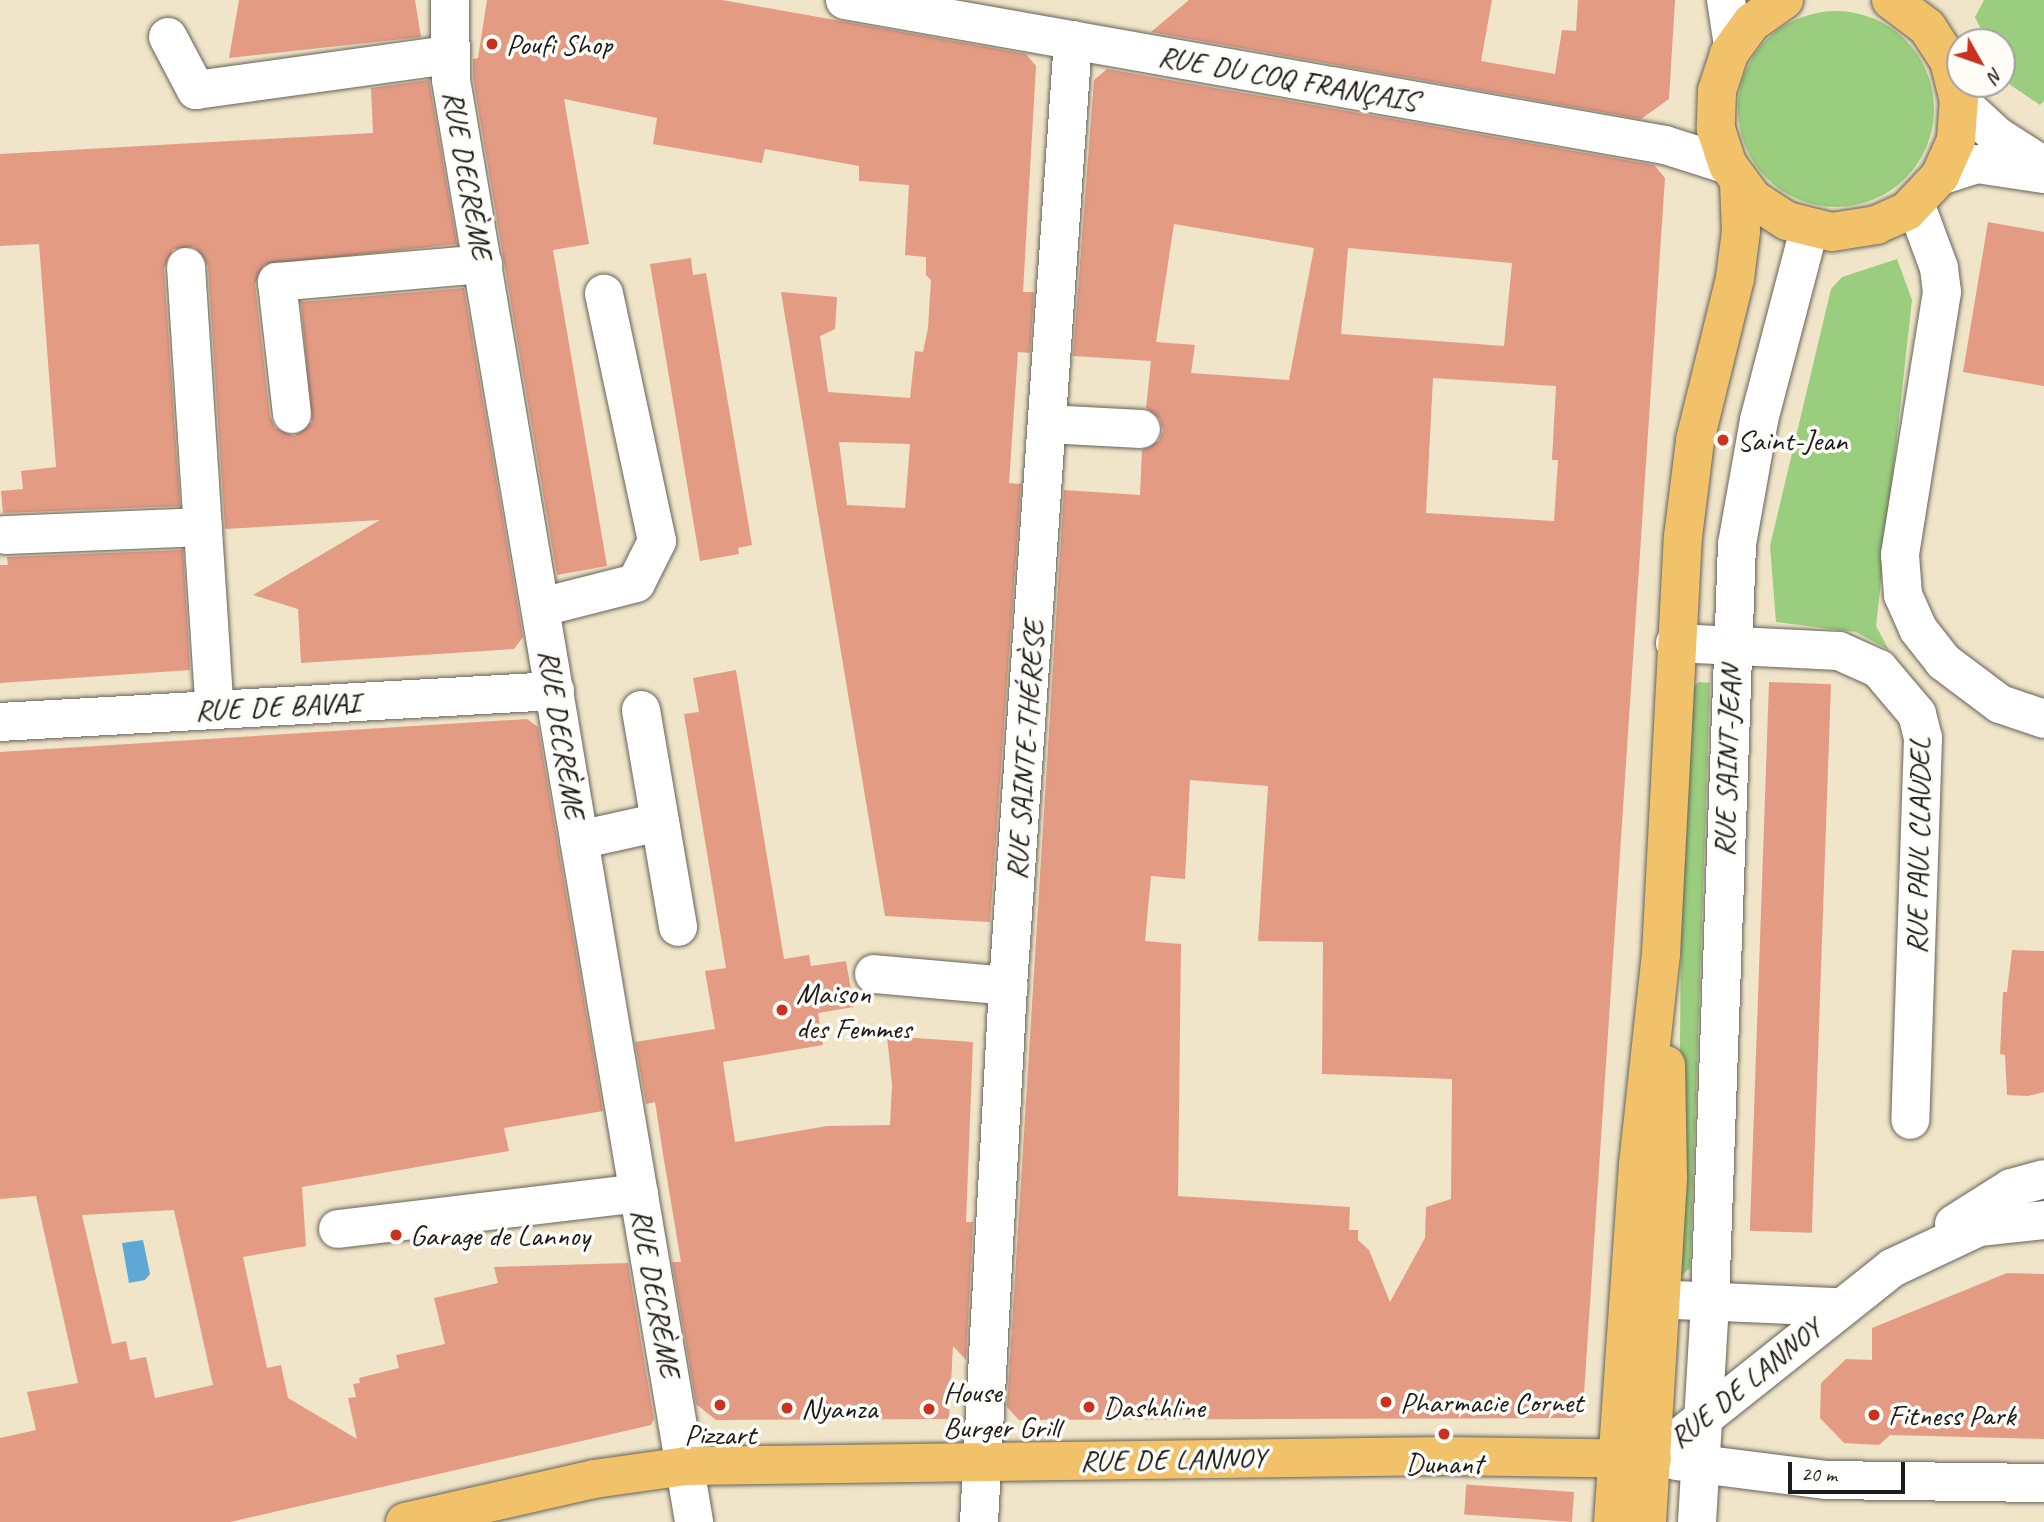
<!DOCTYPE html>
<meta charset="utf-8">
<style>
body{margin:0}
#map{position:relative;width:2044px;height:1522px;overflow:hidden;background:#f0e5c9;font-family:Caveat,sans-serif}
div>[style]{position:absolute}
.green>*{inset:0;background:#9acd7d}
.round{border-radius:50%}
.water>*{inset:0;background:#5da8d5}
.building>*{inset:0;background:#e39b84;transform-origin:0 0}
.roads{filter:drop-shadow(0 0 2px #666259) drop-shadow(0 0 2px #666259)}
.minor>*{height:38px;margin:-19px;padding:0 19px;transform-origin:19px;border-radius:19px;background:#fff}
.major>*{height:38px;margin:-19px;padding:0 19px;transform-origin:19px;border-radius:19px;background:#f2c26a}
.dots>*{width:19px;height:19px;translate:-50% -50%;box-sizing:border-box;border:4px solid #fdfcf7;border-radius:50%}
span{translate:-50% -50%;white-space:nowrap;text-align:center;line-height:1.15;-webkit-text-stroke:7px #fdfcf7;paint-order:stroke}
.poi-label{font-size:30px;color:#1c1c1c}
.left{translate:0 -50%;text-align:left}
.street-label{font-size:30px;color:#1c1c1c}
.north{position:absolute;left:1946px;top:28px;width:70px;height:70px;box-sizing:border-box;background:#fdfcf7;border:2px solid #a3a29f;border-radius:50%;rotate:130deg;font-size:19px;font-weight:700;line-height:28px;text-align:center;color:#1c1c1c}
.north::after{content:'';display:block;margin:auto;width:24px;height:32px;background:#c8321e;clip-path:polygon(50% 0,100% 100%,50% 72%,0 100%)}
.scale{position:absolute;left:1788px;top:1462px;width:117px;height:32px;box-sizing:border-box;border:4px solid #1c1c1c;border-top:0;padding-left:9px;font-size:21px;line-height:24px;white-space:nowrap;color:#1c1c1c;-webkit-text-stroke:5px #fdfcf7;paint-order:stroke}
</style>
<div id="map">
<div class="green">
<div style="clip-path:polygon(1984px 0,2044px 0,2044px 101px,2040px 105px,2006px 82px,2002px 42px,1987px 42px,1975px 17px)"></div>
<div class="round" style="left:1738px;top:11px;width:196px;height:196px"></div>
<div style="clip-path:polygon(1897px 259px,1912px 300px,1876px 626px,1889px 650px,1856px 632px,1776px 622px,1770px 546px,1831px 289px,1842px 277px)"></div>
<div style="clip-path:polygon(1699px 682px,1710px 683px,1690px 1268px,1682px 1275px,1678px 1275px,1681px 926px,1690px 690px)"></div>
</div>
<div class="water">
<div style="clip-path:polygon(143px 1240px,150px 1274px,145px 1280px,129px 1283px,122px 1243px)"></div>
</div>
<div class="building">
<div style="clip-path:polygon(239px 0,415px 0,421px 37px,229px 58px)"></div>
<div style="clip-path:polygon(evenodd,487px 0,722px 0,1026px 54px,1036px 66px,1023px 292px,1034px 292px,1030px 353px,1018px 352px,1013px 424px,1009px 483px,1021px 484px,990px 922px,885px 916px,781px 292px,837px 297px,835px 329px,820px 336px,828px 392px,910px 398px,915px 351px,923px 352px,928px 328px,931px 280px,926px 275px,926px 257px,905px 255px,909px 185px,859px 181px,859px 166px,765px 149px,762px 163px,653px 144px,657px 118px,564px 99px,589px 244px,553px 250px,607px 566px,557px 575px,473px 78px,473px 59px,478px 58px,487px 0,839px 442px,910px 444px,905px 508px,847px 505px,839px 442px)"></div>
<div style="clip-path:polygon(1189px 0,1492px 0,1481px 61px,1555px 74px,1562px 30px,1576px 31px,1578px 0,1675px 0,1669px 99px,1641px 119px,1151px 32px)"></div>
<div style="clip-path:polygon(evenodd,1107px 69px,1654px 165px,1665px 178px,1583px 1409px,1573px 1418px,1019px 1420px,1007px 1407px,1064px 490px,1140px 495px,1142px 450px,1159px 441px,1163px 431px,1160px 419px,1146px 408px,1151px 361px,1073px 356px,1094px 80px,1107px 69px,1174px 224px,1314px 248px,1289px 380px,1191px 373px,1195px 345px,1156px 342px,1174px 224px,1107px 69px,1348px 248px,1512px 263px,1504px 346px,1341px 334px,1348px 248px,1107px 69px,1433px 378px,1556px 386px,1552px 460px,1558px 460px,1554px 521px,1426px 513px,1433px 378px,1107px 69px,1190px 780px,1268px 786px,1258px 941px,1323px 942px,1322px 1074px,1452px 1079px,1451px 1199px,1426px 1207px,1425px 1238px,1390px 1302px,1369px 1250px,1358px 1240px,1358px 1230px,1349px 1230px,1350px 1207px,1178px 1196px,1181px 944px,1145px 941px,1151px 876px,1185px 879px,1190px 780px)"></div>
<div style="clip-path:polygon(429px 80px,457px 244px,264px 265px,255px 284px,270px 416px,275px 428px,294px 436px,312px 422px,301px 302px,464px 288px,523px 637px,514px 649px,301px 663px,298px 609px,253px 595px,380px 520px,225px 529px,208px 266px,195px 247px,173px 249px,164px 268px,180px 506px,3px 513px,1px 491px,23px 489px,21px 471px,56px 467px,39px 244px,0 246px,0 154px,373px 133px,371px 88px)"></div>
<div style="clip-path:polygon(1988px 222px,2044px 232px,2044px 386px,1963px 372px)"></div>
<div style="clip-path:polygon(691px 258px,693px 275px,706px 273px,752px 545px,738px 548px,739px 554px,700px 561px,650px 264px)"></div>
<div style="clip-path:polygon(183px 550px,190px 670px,0 683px,0 565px,8px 565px,7px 557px)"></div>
<div style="clip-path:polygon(736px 670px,784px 959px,809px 955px,811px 966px,846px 961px,854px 1007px,818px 1013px,823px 1045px,723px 1062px,735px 1142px,827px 1126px,890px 1125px,892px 1085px,887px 1036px,973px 1042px,966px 1222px,973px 1222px,966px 1360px,953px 1346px,949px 1419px,716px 1420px,696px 1404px,672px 1262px,681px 1262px,663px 1154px,655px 1102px,646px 1104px,635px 1042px,715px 1029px,705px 971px,726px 968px,684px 714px,699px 712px,693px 678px)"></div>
<div style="left:1769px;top:682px;width:62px;height:549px;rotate:2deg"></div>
<div style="clip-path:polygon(evenodd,527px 719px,538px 727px,603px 1111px,504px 1128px,509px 1151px,302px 1187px,306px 1246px,243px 1257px,267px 1368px,281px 1365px,288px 1398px,357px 1439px,348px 1398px,356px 1397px,353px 1384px,360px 1383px,359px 1378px,399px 1368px,396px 1355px,445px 1344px,434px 1298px,498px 1283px,494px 1267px,628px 1263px,654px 1419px,651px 1425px,230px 1522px,0 1522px,0 1438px,36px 1430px,27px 1392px,78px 1383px,36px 1196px,0 1199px,0 752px,527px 719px,174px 1210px,213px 1385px,155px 1398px,146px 1357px,130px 1360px,126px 1341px,112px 1344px,82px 1215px,174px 1210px)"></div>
<div style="clip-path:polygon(2012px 950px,2044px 951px,2044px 1092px,2028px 1096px,2007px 1095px,2005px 1055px,2000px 1054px,2003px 992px,2007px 992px)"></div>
<div style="clip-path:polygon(2007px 1273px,2044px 1274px,2044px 1439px,1890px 1435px,1879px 1445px,1844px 1443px,1820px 1418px,1821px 1383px,1846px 1359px,1872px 1360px,1872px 1328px)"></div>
<div style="left:1574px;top:1492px;width:30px;height:108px;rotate:94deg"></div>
</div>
<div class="roads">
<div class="minor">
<div style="left:450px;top:0;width:80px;rotate:89.3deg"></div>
<div style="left:451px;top:80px;width:1462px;rotate:80.43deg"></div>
<div style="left:845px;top:0;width:833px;rotate:10.03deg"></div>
<div style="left:1665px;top:145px;width:66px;rotate:17.6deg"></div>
<div style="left:1726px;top:0;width:47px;rotate:81.3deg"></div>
<div style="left:168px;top:37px;width:60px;rotate:62.2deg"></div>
<div style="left:196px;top:90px;width:254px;rotate:-7.9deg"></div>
<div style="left:1959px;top:101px;width:52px;rotate:42.6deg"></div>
<div style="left:1997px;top:136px;width:56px;rotate:32.6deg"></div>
<div style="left:1940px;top:176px;width:39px;rotate:-18deg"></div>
<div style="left:1977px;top:164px;width:67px;rotate:8.6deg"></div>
<div style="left:1915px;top:203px;width:69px;rotate:69.7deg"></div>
<div style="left:1939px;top:268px;width:24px;rotate:83deg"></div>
<div style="left:1942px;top:292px;width:266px;rotate:99.1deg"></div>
<div style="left:1900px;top:555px;width:40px;rotate:85.7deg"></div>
<div style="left:1903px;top:595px;width:37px;rotate:66deg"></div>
<div style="left:1918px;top:629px;width:42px;rotate:51.8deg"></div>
<div style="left:1944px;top:662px;width:70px;rotate:36.9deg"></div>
<div style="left:2000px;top:704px;width:46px;rotate:18.8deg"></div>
<div style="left:186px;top:267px;width:444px;rotate:86.3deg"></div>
<div style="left:292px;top:414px;width:133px;rotate:-96.5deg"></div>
<div style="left:277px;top:282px;width:207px;rotate:-5deg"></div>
<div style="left:1047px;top:424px;width:94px;rotate:3deg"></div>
<div style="left:5px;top:535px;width:198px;rotate:-2.3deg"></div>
<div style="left:542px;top:607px;width:97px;rotate:-14.3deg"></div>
<div style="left:636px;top:583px;width:47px;rotate:-63.4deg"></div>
<div style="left:657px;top:541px;width:253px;rotate:-102.1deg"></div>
<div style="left:1675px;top:643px;width:164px;rotate:2.8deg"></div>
<div style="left:1839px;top:651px;width:44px;rotate:24.2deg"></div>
<div style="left:1879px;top:669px;width:59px;rotate:49.8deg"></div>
<div style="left:1917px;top:714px;width:25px;rotate:76deg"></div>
<div style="left:1923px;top:738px;width:382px;rotate:91.9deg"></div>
<div style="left:641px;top:710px;width:220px;rotate:80.3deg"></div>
<div style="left:0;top:722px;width:556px;rotate:-3.2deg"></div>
<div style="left:579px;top:840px;width:83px;rotate:-12.5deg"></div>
<div style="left:874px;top:974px;width:135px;rotate:5.1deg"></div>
<div style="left:1954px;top:1224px;width:67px;rotate:-32.3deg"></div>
<div style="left:2011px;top:1188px;width:34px;rotate:-15deg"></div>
<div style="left:338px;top:1229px;width:303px;rotate:-6.8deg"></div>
<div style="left:1629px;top:1298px;width:209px;rotate:2.5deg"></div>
<div style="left:1652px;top:1459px;width:307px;rotate:-38.5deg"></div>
<div style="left:1892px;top:1268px;width:96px;rotate:-25.2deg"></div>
<div style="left:1979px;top:1227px;width:65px;rotate:-6.1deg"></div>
<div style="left:1676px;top:1461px;width:152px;rotate:7.2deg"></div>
<div style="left:1827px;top:1480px;width:217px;rotate:0.8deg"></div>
<div style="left:979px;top:1522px;width:537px;rotate:-86.9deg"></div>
<div style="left:1008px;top:986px;width:948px;rotate:-86.07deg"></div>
<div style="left:1697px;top:1522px;width:220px;rotate:-86.6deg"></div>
<div style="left:1710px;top:1302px;width:758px;rotate:-87.96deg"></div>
<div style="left:1737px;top:544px;width:126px;rotate:-79.9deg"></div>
<div style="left:1759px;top:420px;width:197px;rotate:-75.3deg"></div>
</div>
<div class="major">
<div style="left:1784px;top:0;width:39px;rotate:145deg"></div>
<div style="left:1752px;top:22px;width:39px;rotate:126deg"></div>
<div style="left:1729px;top:54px;width:39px;rotate:108deg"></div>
<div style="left:1717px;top:91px;width:38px;rotate:92deg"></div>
<div style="left:1716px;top:129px;width:38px;rotate:72deg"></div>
<div style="left:1728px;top:165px;width:42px;rotate:53.7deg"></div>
<div style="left:1753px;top:199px;width:40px;rotate:32.9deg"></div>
<div style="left:1787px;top:221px;width:46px;rotate:13.7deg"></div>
<div style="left:1832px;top:232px;width:45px;rotate:-9deg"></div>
<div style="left:1876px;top:225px;width:34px;rotate:-24deg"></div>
<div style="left:1907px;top:211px;width:48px;rotate:-46.7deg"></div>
<div style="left:1940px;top:176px;width:39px;rotate:-66deg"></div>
<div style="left:1956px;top:140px;width:39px;rotate:-86deg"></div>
<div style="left:1959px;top:101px;width:41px;rotate:-104deg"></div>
<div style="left:1949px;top:61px;width:40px;rotate:-122.9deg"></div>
<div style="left:1927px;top:27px;width:45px;rotate:-143.1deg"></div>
<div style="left:405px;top:1522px;width:194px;rotate:-12.8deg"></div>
<div style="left:594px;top:1479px;width:93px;rotate:-8deg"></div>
<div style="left:686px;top:1466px;width:759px;rotate:-0.75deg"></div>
<div style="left:1445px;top:1456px;width:207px;rotate:0.8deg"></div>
<div style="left:1613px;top:1522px;width:358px;rotate:-86deg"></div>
<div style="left:1638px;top:1165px;width:212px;rotate:-83.8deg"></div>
<div style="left:1661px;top:954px;width:418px;rotate:-87deg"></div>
<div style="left:1683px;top:537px;width:98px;rotate:-82.9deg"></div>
<div style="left:1695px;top:440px;width:167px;rotate:-76.1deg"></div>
<div style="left:1735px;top:278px;width:47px;rotate:-82.7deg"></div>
<div style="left:1741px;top:231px;width:48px;rotate:-92.4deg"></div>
<div style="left:1647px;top:1522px;width:345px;rotate:-86.5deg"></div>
<div style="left:1668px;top:1178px;width:113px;rotate:-91deg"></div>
</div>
</div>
<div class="dots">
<div style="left:492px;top:44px;background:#c8321e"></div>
<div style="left:1723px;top:440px;background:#c8321e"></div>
<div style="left:782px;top:1010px;background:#c8321e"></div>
<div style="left:396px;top:1235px;background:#c8321e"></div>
<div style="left:1386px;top:1402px;background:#c8321e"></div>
<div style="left:720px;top:1405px;background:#c8321e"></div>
<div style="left:1089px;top:1407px;background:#c8321e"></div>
<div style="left:787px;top:1408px;background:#c8321e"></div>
<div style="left:929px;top:1409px;background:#c8321e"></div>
<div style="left:1874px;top:1415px;background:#c8321e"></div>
<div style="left:1444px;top:1434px;background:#c8321e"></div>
</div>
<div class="poi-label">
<span class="left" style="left:506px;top:44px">Poufi Shop</span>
<span class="left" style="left:1737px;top:440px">Saint-Jean</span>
<span class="left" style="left:796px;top:1010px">Maison<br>des Femmes</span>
<span class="left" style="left:410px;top:1235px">Garage de Lannoy</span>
<span class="left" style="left:943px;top:1409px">House<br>Burger Grill</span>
<span class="left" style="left:1400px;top:1402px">Pharmacie Cornet</span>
<span class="left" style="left:1103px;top:1407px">Dashhline</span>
<span class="left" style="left:801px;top:1408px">Nyanza</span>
<span class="left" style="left:1888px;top:1415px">Fitness Park</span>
<span style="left:720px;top:1434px">Pizzart</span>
<span style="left:1444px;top:1463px">Dunant</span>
</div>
<div class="street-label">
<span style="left:1288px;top:78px;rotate:10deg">RUE DU COQ FRANÇAIS</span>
<span style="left:468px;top:175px;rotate:80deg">RUE DECRÈME</span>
<span style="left:277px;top:706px;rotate:-3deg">RUE DE BAVAI</span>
<span style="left:562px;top:734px;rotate:81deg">RUE DECRÈME</span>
<span style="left:1025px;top:750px;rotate:-86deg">RUE SAINTE-THÉRÈSE</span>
<span style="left:1727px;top:761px;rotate:-88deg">RUE SAINT-JEAN</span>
<span style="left:1918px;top:846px;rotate:-89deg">RUE PAUL CLAUDEL</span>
<span style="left:656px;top:1293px;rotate:80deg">RUE DECRÈME</span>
<span style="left:1745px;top:1383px;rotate:-39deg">RUE DE LANNOY</span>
<span style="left:1173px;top:1459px;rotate:-1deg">RUE DE LANNOY</span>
</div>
<div class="north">N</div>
<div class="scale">20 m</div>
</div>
